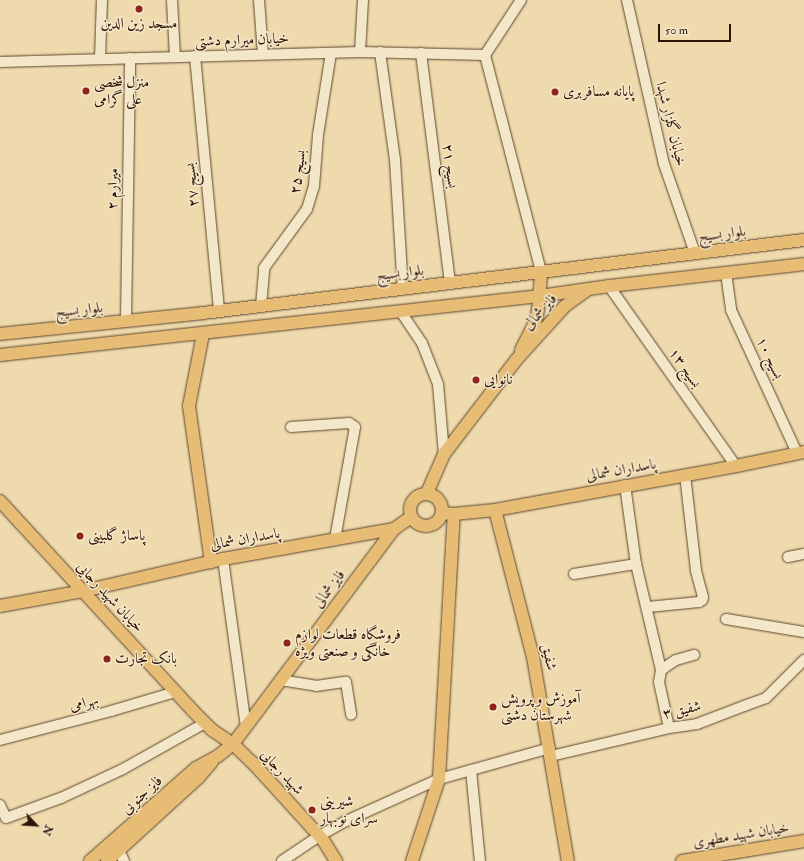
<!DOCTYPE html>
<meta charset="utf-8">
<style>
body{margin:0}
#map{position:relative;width:804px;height:861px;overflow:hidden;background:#eedaac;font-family:"IM FELL Double Pica",Amiri,serif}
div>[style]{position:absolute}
.roads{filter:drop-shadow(0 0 1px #5f4530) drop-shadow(0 0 1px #5f4530)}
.minor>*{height:10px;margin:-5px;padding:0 5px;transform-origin:5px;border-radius:5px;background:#f4e7c9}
.major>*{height:12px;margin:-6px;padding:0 6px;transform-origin:6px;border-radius:6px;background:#e7bd76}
.major>.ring{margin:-6px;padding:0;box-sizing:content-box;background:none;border:12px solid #e7bd76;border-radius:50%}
.dots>*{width:11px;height:11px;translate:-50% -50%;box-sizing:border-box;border:2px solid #f4e7c9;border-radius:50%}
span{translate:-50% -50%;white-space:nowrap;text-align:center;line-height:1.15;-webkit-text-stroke:3px #f4e7c9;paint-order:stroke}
.poi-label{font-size:15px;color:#2f1306}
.left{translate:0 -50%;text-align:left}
.street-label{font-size:15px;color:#2f1306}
.north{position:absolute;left:16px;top:805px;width:40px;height:40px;-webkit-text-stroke:3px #f4e7c9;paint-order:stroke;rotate:115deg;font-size:11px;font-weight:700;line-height:16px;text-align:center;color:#2f1306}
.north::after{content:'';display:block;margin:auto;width:14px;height:18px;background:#2f1306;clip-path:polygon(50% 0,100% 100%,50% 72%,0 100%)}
.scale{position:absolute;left:658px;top:24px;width:73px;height:18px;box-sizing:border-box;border:2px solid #2f1306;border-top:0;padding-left:5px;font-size:12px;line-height:14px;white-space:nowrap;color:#2f1306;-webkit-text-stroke:3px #f4e7c9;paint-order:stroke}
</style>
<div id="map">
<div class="roads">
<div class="minor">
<div style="left:172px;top:0;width:57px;rotate:87deg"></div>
<div style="left:259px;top:0;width:54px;rotate:85.8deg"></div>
<div style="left:521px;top:0;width:66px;rotate:123.2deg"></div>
<div style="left:485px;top:55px;width:224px;rotate:75.5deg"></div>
<div style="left:627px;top:0;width:168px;rotate:77.3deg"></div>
<div style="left:664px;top:164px;width:94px;rotate:70.8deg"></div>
<div style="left:360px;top:52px;width:52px;rotate:-86.7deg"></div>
<div style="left:380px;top:52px;width:109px;rotate:82.1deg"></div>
<div style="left:395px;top:160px;width:129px;rotate:86.5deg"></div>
<div style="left:421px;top:53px;width:232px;rotate:82.8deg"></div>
<div style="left:195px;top:56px;width:256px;rotate:84.6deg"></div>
<div style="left:100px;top:59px;width:59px;rotate:-88.1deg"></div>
<div style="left:0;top:62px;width:360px;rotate:-1.6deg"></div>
<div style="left:360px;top:52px;width:125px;rotate:1.4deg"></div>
<div style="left:726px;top:273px;width:37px;rotate:82deg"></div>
<div style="left:731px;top:310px;width:157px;rotate:65.2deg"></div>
<div style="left:609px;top:286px;width:220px;rotate:54.8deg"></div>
<div style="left:261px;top:306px;width:38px;rotate:-85deg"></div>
<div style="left:264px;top:268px;width:73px;rotate:-53.9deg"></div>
<div style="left:307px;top:209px;width:24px;rotate:-73deg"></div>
<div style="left:314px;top:186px;width:51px;rotate:-85.5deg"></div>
<div style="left:318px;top:135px;width:83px;rotate:-81deg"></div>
<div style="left:401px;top:312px;width:37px;rotate:56deg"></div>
<div style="left:422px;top:343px;width:44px;rotate:68.7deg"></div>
<div style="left:438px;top:384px;width:70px;rotate:85.1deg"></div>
<div style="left:126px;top:321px;width:263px;rotate:-89.1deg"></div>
<div style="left:291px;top:427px;width:58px;rotate:-3.9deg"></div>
<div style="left:349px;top:423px;width:7px;rotate:34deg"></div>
<div style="left:355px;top:427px;width:114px;rotate:100.1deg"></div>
<div style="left:625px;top:485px;width:80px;rotate:82.1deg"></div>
<div style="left:636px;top:564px;width:109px;rotate:76.7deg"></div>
<div style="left:661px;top:670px;width:12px;rotate:99deg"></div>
<div style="left:659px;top:682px;width:47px;rotate:77.7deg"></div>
<div style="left:788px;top:557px;width:16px;rotate:-11deg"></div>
<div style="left:223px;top:559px;width:169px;rotate:82.2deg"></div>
<div style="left:574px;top:574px;width:63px;rotate:-9.2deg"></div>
<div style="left:648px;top:607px;width:51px;rotate:-5.6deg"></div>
<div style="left:699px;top:602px;width:4px;rotate:-34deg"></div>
<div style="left:702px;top:600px;width:3px;rotate:-72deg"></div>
<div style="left:703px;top:597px;width:28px;rotate:-105deg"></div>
<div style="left:696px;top:570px;width:96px;rotate:-96.6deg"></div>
<div style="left:726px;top:619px;width:79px;rotate:9.5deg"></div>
<div style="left:661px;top:670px;width:18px;rotate:-34deg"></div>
<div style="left:676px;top:660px;width:19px;rotate:-16deg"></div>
<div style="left:280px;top:680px;width:36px;rotate:9deg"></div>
<div style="left:316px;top:686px;width:30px;rotate:-8deg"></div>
<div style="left:346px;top:682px;width:33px;rotate:81deg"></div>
<div style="left:0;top:740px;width:115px;rotate:-14.6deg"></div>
<div style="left:111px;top:711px;width:67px;rotate:-16.5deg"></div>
<div style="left:551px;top:756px;width:121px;rotate:-13.3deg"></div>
<div style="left:669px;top:728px;width:28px;rotate:-8deg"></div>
<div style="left:697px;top:724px;width:50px;rotate:-21deg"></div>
<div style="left:744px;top:706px;width:23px;rotate:-20deg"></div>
<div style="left:766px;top:698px;width:54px;rotate:-45deg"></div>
<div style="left:471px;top:770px;width:91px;rotate:84.4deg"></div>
<div style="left:0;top:805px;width:14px;rotate:65deg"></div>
<div style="left:6px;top:818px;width:59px;rotate:-20deg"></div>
<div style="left:61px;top:798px;width:68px;rotate:-25.1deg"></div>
<div style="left:123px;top:769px;width:94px;rotate:-29.3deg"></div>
<div style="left:119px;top:851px;width:11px;rotate:63deg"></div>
<div style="left:282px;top:861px;width:45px;rotate:-34deg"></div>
<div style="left:319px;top:836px;width:31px;rotate:-29deg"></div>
<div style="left:346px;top:821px;width:102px;rotate:-24.3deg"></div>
<div style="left:439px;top:779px;width:115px;rotate:-15.6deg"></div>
</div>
<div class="major">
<div style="left:0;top:334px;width:204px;rotate:-5.9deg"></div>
<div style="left:203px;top:313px;width:605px;rotate:-6.93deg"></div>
<div style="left:203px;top:334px;width:73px;rotate:101deg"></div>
<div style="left:189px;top:406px;width:158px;rotate:82deg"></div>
<div style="left:521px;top:350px;width:30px;rotate:-63deg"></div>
<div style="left:535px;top:323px;width:13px;rotate:-77deg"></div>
<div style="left:538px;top:310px;width:38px;rotate:-85deg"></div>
<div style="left:0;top:355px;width:543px;rotate:-6.24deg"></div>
<div style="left:540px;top:296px;width:70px;rotate:-8.2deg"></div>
<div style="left:609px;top:286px;width:196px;rotate:-6.4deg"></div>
<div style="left:427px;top:493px;width:43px;rotate:-66.4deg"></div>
<div style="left:444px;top:454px;width:118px;rotate:-52.5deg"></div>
<div style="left:516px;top:360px;width:73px;rotate:-47.8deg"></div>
<div style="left:565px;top:306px;width:27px;rotate:-36deg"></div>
<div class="ring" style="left:410px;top:494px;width:20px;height:20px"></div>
<div style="left:0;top:501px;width:284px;rotate:47.4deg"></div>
<div style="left:192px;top:710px;width:28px;rotate:45deg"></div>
<div style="left:212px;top:730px;width:25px;rotate:34deg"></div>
<div style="left:233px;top:744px;width:28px;rotate:44deg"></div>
<div style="left:253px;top:763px;width:104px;rotate:47.7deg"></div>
<div style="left:323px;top:840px;width:25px;rotate:58deg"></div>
<div style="left:495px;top:510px;width:152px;rotate:75.5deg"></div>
<div style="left:533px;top:657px;width:207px;rotate:80.3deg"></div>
<div style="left:442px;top:513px;width:12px;rotate:5deg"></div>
<div style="left:454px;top:514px;width:41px;rotate:-5.6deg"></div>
<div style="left:495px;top:510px;width:245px;rotate:-10.3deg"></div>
<div style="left:736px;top:466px;width:69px;rotate:-11.6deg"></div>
<div style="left:0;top:606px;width:84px;rotate:-10.2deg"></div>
<div style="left:83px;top:591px;width:144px;rotate:-12.9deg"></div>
<div style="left:223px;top:559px;width:174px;rotate:-10deg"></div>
<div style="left:394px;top:529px;width:21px;rotate:-35deg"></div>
<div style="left:90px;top:861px;width:141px;rotate:-41.3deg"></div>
<div style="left:196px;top:768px;width:25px;rotate:-29deg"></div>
<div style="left:218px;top:756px;width:19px;rotate:-39deg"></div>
<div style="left:233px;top:744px;width:269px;rotate:-53.2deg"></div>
<div style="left:107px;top:861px;width:123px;rotate:-42.4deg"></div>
<div style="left:198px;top:778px;width:21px;rotate:-49deg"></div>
<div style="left:412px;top:861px;width:86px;rotate:-71.8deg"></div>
<div style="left:439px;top:779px;width:265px;rotate:-86.8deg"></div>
<div style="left:682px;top:861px;width:124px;rotate:-9.3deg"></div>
</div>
</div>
<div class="dots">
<div style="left:139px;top:9px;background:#8f2418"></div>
<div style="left:86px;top:91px;background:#8f2418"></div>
<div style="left:555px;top:92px;background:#8f2418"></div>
<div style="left:476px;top:380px;background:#8f2418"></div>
<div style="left:80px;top:536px;background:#8f2418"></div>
<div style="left:287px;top:643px;background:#8f2418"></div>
<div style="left:107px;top:659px;background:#8f2418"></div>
<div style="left:493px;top:707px;background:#8f2418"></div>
<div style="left:312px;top:810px;background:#8f2418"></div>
</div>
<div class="poi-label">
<span style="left:139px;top:24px">مسجد زین الدین</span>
<span class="left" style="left:94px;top:91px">منزل شخصی<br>علی گرامی</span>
<span class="left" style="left:563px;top:92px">پایانه مسافربری</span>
<span class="left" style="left:484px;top:380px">نانوایی</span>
<span class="left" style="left:88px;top:536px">پاساژ گلبینی</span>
<span class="left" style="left:295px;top:643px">فروشگاه قطعات لوازم<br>خانگی و صنعتی ویژه</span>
<span class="left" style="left:115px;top:659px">بانک تجارت</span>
<span class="left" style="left:501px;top:707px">آموزش و پرویش<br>شهرستان دشتی</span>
<span class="left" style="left:320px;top:810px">شیرینی<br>سرای نوبهار</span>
</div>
<div class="street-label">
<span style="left:242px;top:40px;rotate:-2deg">خیابان میرارم دشتی</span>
<span style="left:671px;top:124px;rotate:76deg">خیابان گلزار شهدا</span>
<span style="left:450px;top:166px;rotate:83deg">بسیج ۲۱</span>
<span style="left:298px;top:172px;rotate:-82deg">بسیج ۲۵</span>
<span style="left:192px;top:185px;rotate:-95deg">بسیج ۲۷</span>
<span style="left:113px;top:189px;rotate:-89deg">میرارم ۲</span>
<span style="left:722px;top:234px;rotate:-7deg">بلوار بسیج</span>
<span style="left:400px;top:273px;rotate:-7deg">بلوار بسیج</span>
<span style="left:79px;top:310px;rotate:-6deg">بلوار بسیج</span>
<span style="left:540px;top:312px;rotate:-48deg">فایز شمالی</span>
<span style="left:770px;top:358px;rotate:65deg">بسیج ۱۰</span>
<span style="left:685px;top:368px;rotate:55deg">بسیج ۱۳</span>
<span style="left:621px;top:470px;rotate:-10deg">پاسداران شمالی</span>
<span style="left:245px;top:539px;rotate:-10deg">پاسداران شمالی</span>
<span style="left:329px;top:589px;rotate:-53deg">فایز شمالی</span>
<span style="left:110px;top:597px;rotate:47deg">خیابان شهید رجایی</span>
<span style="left:549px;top:657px;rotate:78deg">شفیق</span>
<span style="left:84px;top:703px;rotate:-14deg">بهرامی</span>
<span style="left:682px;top:710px;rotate:-13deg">شفیق ۳</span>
<span style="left:282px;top:772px;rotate:47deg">شهید رجایی</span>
<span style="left:142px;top:795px;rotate:-42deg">فایز جنوبی</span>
<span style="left:741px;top:835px;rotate:-9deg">خیابان شهید مطهری</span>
</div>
<div class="north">N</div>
<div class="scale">50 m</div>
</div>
